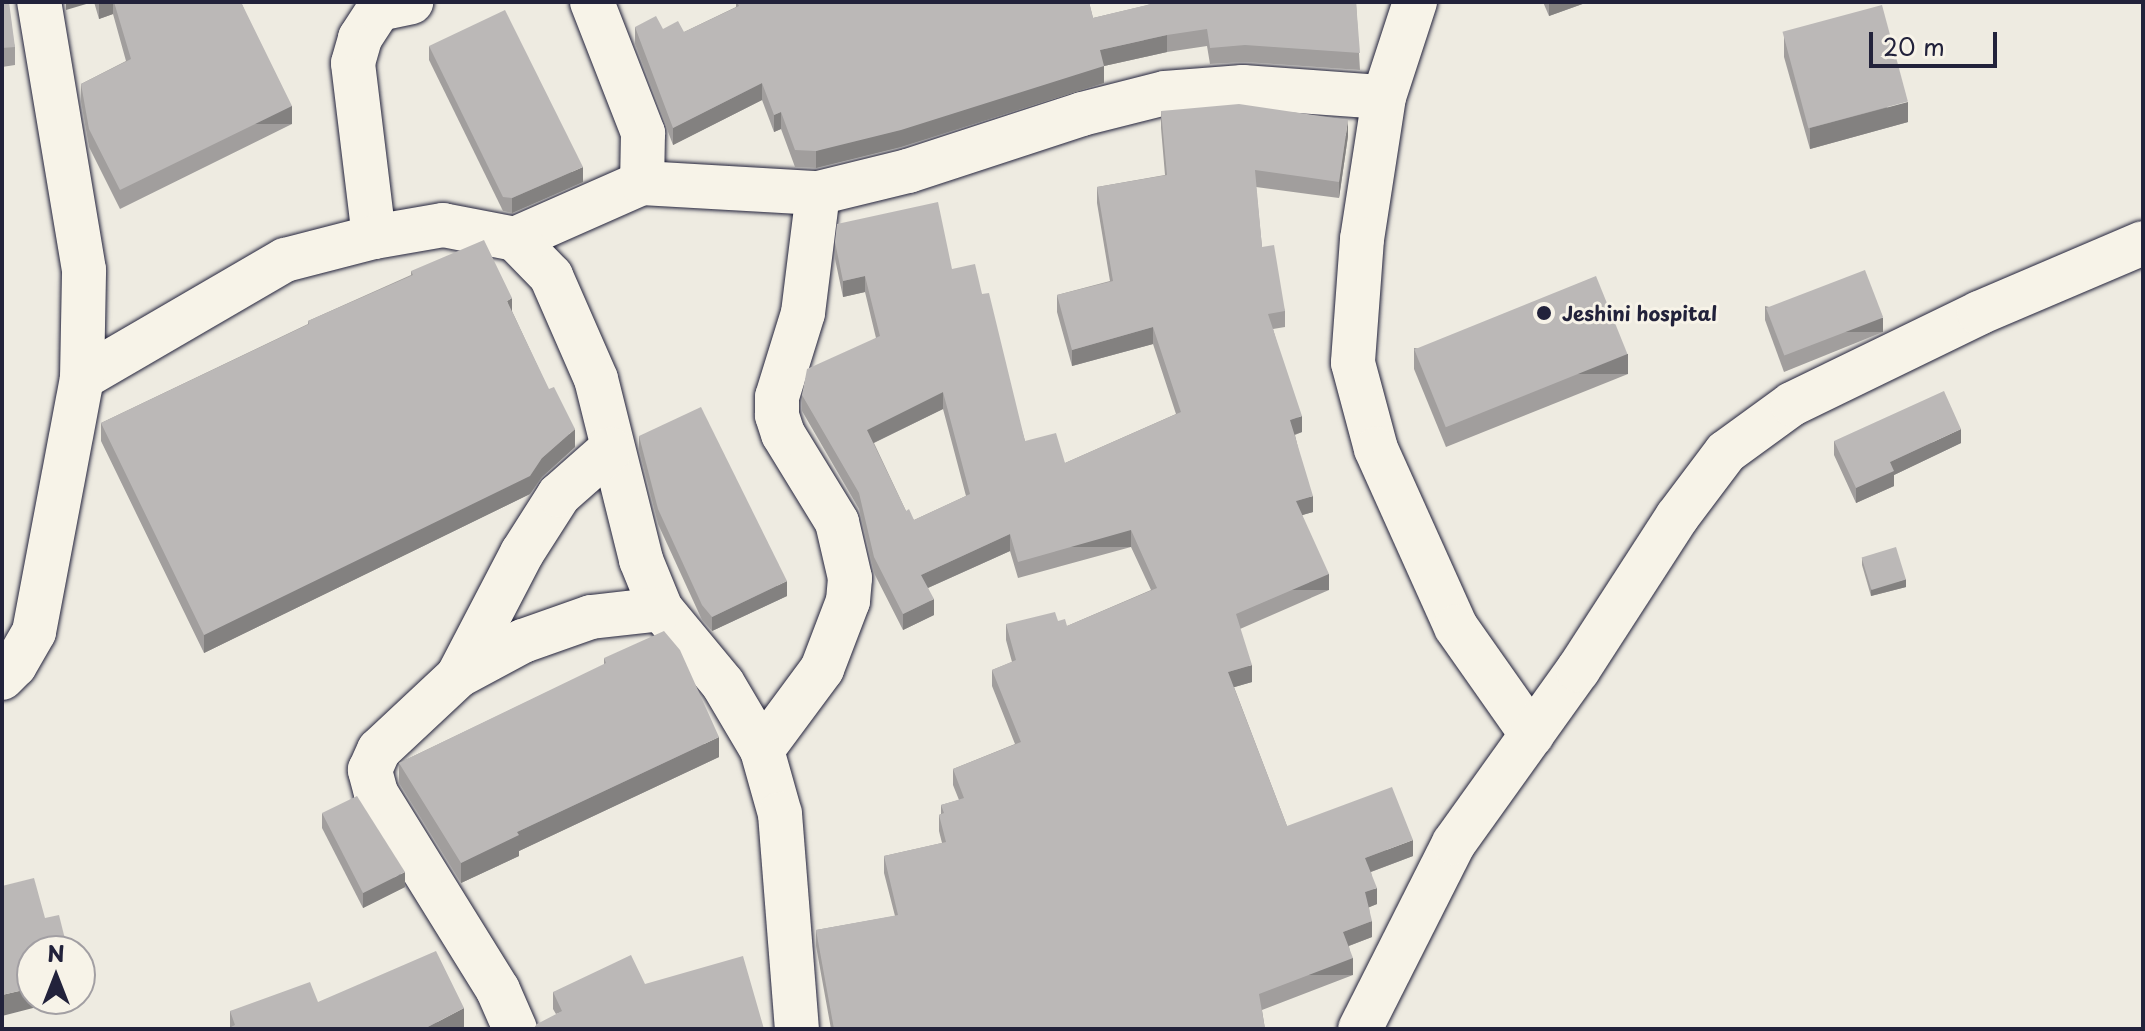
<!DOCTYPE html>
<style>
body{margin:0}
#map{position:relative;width:2145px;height:1031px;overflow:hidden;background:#eeebe1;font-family:"Playpen Sans",sans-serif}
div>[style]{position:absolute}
.roads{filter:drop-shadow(0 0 2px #22223b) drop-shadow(0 0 2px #22223b)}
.minor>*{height:44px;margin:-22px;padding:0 22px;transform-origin:22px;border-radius:22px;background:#f7f3e8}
.wall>*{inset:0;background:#a19e9d}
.shaded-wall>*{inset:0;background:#838180;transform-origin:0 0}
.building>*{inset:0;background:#bbb8b7;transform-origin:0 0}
.dots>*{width:22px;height:22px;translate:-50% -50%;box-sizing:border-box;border:4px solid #f7f3e8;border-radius:50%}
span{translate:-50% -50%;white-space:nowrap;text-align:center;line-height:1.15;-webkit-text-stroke:6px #f7f3e8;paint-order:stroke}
.poi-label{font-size:20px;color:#22223b;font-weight:700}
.left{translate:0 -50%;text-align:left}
.frame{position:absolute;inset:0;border:4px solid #22223b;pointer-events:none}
.north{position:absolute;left:16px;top:935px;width:80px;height:80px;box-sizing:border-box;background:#f7f3e8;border:2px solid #a29fa3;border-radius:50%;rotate:0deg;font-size:22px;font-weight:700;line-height:32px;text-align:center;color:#22223b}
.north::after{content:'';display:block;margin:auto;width:28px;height:36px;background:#22223b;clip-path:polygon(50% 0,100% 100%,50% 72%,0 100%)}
.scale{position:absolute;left:1869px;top:32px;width:128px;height:36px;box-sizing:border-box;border:4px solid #22223b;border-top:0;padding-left:10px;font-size:24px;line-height:28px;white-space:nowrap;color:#22223b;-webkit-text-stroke:6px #f7f3e8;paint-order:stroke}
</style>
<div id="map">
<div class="roads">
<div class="minor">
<div style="left:592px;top:2px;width:141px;rotate:68.7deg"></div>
<div style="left:643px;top:133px;width:50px;rotate:91.1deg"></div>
<div style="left:1415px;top:2px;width:100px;rotate:108.1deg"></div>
<div style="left:1384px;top:97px;width:144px;rotate:98.8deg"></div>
<div style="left:1362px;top:239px;width:124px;rotate:94.2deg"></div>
<div style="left:1353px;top:363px;width:89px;rotate:75deg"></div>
<div style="left:1376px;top:449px;width:195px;rotate:65.8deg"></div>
<div style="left:1456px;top:627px;width:132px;rotate:54.9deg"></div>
<div style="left:374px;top:237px;width:175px;rotate:-96.9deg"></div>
<div style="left:353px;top:63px;width:26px;rotate:-74deg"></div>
<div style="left:360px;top:38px;width:35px;rotate:-57deg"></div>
<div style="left:379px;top:9px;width:33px;rotate:-12deg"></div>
<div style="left:515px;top:239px;width:139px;rotate:-23.8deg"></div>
<div style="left:642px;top:183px;width:176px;rotate:3.3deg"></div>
<div style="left:818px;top:193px;width:93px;rotate:-13.7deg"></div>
<div style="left:908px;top:171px;width:183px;rotate:-18.1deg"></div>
<div style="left:1082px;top:114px;width:86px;rotate:-14.2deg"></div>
<div style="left:1165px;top:93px;width:78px;rotate:-4.4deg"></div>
<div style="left:1243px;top:87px;width:141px;rotate:4.1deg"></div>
<div style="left:82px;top:378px;width:235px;rotate:-30.2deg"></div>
<div style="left:285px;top:260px;width:92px;rotate:-14.5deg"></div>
<div style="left:374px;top:237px;width:70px;rotate:-9.9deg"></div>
<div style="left:443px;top:225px;width:73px;rotate:11deg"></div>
<div style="left:515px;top:239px;width:52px;rotate:45.8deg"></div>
<div style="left:551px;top:276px;width:112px;rotate:66.4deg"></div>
<div style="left:596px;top:379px;width:187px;rotate:76deg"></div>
<div style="left:641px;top:560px;width:53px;rotate:67.8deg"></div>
<div style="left:661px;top:609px;width:97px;rotate:50.4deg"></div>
<div style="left:723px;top:684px;width:77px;rotate:59.4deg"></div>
<div style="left:762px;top:750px;width:66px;rotate:74.3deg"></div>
<div style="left:780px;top:814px;width:216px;rotate:85.5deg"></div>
<div style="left:458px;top:676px;width:139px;rotate:-62.5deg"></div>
<div style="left:522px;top:553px;width:69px;rotate:-57.5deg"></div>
<div style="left:559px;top:495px;width:69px;rotate:-41.5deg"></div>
<div style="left:2px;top:678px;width:18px;rotate:-45deg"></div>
<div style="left:15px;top:665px;width:38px;rotate:-60deg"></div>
<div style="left:34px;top:632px;width:258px;rotate:-79.3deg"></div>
<div style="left:82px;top:378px;width:108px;rotate:-88.9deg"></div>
<div style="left:84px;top:270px;width:272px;rotate:-99.5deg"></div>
<div style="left:762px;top:750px;width:101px;rotate:-53.5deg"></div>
<div style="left:822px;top:669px;width:73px;rotate:-69.1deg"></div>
<div style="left:848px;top:601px;width:23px;rotate:-85deg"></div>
<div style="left:850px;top:578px;width:57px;rotate:-103.1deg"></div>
<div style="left:837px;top:522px;width:103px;rotate:-121.5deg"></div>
<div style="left:783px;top:434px;width:20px;rotate:-108deg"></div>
<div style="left:777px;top:415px;width:18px;rotate:-90deg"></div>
<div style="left:777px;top:397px;width:88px;rotate:-72.8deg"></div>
<div style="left:803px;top:313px;width:121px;rotate:-82.9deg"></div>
<div style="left:515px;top:1029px;width:43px;rotate:-113.6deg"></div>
<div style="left:498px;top:990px;width:232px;rotate:-121.8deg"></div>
<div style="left:376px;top:793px;width:24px;rotate:-105deg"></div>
<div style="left:370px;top:770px;width:22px;rotate:-66deg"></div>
<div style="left:379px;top:750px;width:108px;rotate:-43.1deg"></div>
<div style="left:458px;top:676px;width:74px;rotate:-28.3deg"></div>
<div style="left:523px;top:641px;width:72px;rotate:-19.4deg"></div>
<div style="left:591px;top:617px;width:70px;rotate:-6.5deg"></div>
<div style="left:1360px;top:1029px;width:208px;rotate:-63.2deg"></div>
<div style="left:1454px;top:843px;width:213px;rotate:-54.4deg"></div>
<div style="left:1578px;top:670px;width:182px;rotate:-57.1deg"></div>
<div style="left:1677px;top:517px;width:81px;rotate:-53deg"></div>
<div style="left:1726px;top:452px;width:82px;rotate:-36deg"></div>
<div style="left:1792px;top:404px;width:208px;rotate:-25.9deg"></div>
<div style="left:1979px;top:313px;width:178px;rotate:-23.1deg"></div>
</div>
</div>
<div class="wall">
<div style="clip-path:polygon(2px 2px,15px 47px,15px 65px,2px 67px)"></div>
<div style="clip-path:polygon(94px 2px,241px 2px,292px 124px,120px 209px,89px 147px,81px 102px,81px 84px,126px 61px,113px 14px,99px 19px)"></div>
<div style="clip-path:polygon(736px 2px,1089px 2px,1093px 18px,1156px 3px,1156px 2px,1356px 2px,1360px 70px,1245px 62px,1210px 64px,1207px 46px,1167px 52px,1104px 66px,1104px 83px,901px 147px,816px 168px,795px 167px,781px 129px,774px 132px,762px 100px,673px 145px,635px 44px,635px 27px,663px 29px,684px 32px,736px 7px)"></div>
<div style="clip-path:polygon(1543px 2px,1588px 2px,1549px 16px)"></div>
<div style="clip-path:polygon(1784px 36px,1908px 122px,1810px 149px,1784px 57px)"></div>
<div style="clip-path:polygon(429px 46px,583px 182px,512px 213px,503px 211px,429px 60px)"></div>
<div style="clip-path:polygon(evenodd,1161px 111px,1348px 136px,1339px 198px,1256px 187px,1262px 247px,1285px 311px,1285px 327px,1273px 329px,1302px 432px,1295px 435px,1313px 512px,1302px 515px,1329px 590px,1240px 629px,1252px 682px,1234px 687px,1287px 826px,1413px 856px,1371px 872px,1377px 904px,1369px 907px,1372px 937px,1349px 946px,1353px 975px,1262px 1010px,1265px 1029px,831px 1029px,816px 946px,816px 930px,895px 916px,884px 873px,884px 856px,942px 843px,939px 831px,939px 815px,941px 814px,941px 805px,959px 800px,953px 785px,953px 769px,1015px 744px,992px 686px,992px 670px,1012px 662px,1006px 640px,1006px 624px,1058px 621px,1067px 626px,1151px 590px,1131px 547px,1018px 578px,1010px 551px,928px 588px,934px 615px,903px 630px,874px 573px,859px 509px,802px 411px,802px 395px,876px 338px,865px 292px,843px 297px,835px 259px,835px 242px,952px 269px,982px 294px,1025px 441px,1065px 463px,1176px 414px,1153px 344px,1072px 366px,1057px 312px,1057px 295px,1110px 281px,1097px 203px,1097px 187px,1165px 175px,1161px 128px,1161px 111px,943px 409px,966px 496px,914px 520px,906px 511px,874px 443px,943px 409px)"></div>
<div style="clip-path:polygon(411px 271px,512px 311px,575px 447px,542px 477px,530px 494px,204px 653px,101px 441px,101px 423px,308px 324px,308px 321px,411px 275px)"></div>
<div style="clip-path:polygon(1765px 306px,1883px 332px,1784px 372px,1765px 320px)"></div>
<div style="clip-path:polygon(1414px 348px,1628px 374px,1446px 447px,1414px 369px)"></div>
<div style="clip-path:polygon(639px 436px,787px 596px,712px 631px,702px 620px,658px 524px,639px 450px)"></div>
<div style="clip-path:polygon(1834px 441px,1961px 443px,1894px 475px,1894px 486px,1856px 503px,1834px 455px)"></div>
<div style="clip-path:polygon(1862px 558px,1906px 587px,1871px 596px,1862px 565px)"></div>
<div style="clip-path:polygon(604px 658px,719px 757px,519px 851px,519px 856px,461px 883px,399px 783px,399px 763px,604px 665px)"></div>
<div style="clip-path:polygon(322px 813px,405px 887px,363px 908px,322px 828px)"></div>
<div style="clip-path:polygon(645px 984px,556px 1014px,553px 1009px,553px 992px)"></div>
<div style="clip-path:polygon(318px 1002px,464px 1027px,230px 1028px,230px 1011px)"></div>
</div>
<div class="shaded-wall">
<div style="clip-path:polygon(66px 2px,93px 2px,66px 10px)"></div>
<div style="clip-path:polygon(99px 2px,113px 2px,113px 14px,99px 19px)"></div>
<div style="clip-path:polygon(1549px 2px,1588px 2px,1549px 16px)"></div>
<div style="clip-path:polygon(1167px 35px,1167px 52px,1104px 66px,1104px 83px,901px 147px,816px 168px,816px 151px,1100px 50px)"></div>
<div style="clip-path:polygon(762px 83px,762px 100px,673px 145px,673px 128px)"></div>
<div style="clip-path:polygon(1908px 102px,1908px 122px,1810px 149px,1810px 128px)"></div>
<div style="left:292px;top:106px;width:18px;height:191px;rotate:90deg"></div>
<div style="clip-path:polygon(781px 112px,781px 129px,774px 132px,774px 115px)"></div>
<div style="clip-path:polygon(1348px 120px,1348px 136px,1339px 198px,1339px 182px)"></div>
<div style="clip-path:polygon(583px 167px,583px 182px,512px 213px,512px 198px)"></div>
<div style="clip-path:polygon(865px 276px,865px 292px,843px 297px,843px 281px)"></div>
<div style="clip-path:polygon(512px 298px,512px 317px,507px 301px)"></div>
<div style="left:1883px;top:318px;width:14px;height:107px;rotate:90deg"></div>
<div style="clip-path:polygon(1153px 327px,1153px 344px,1072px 366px,1072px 350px)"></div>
<div style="left:1628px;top:354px;width:20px;height:196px;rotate:90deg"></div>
<div style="clip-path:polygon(943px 392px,943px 409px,867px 446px,867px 430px)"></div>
<div style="clip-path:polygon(1302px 416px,1302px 432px,1290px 436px,1290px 420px)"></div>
<div style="clip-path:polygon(575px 429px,575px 447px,542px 477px,530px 494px,204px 653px,204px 635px,542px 458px)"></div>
<div style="clip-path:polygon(1961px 429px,1961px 443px,1894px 475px,1894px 486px,1856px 503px,1856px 488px,1890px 462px)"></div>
<div style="clip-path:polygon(1313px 496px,1313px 512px,1296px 517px,1296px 501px)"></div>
<div style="left:1131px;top:530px;width:17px;height:117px;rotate:90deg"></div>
<div style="clip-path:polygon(1010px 534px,1010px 551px,921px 591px,921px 575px)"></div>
<div style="left:1329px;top:574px;width:16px;height:101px;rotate:90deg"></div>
<div style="clip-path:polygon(1906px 579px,1906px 587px,1871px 596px,1871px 589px)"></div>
<div style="clip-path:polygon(787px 581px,787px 596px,712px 631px,712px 617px)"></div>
<div style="clip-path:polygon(934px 599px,934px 615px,903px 630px,903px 614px)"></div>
<div style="clip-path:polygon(1252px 665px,1252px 682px,1228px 689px,1228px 672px)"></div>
<div style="clip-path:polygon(719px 737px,719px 757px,519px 851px,519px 856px,461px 883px,461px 863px,517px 832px)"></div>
<div style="clip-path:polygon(1413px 840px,1413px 856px,1365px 874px,1365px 858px)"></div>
<div style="clip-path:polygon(405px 872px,405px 887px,363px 908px,363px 893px)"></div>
<div style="clip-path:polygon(1377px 888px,1377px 904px,1365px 909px,1365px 892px)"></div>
<div style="clip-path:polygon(1372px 921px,1372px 937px,1343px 948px,1343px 932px)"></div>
<div style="left:1353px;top:958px;width:17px;height:101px;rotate:90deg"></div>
<div style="clip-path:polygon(32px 988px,32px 999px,68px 999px,2px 1016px,2px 995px)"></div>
<div style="clip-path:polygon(464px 1008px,464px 1027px,460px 1029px,424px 1029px)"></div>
</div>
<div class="building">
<div style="clip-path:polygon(2px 2px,9px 2px,15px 47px,2px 48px)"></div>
<div style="clip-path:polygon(114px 2px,241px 2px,292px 106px,120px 190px,89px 129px,81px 84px,131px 59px)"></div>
<div style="clip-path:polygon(737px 2px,1089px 2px,1093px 18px,1159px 2px,1356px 2px,1360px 53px,1245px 45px,1210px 48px,1207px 29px,1167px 35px,1100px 50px,1104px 66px,901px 130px,816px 151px,795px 150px,781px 112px,774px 115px,762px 83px,673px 128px,635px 27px,656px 16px,663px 29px,678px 21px,684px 32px,739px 6px)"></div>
<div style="left:1882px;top:5px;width:100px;height:103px;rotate:75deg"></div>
<div style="clip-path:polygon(505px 10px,583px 167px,512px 198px,503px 197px,429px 46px)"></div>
<div style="clip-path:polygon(evenodd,1239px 104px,1348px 120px,1339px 182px,1255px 170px,1262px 247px,1274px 245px,1285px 311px,1268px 314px,1302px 416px,1290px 420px,1313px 496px,1296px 501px,1329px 574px,1236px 614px,1252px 665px,1228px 672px,1287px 826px,1392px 787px,1413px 840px,1365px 858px,1377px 888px,1365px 892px,1372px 921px,1343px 932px,1353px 958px,1259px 994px,1265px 1029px,834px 1029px,816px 930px,898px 915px,884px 856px,946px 842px,939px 815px,944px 813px,941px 805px,964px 798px,953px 769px,1021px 742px,992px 670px,1016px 660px,1006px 624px,1055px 612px,1058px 621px,1065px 619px,1067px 626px,1157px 588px,1131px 530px,1018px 562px,1010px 534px,921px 575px,934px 599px,903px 614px,874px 557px,859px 493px,802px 395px,807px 369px,880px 336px,865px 276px,843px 281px,835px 242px,837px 224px,938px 202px,952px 269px,975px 264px,982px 294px,989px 293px,1025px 441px,1056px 433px,1065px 463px,1181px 412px,1153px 327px,1072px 350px,1057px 295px,1113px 281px,1097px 187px,1167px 175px,1161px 111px,1239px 104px,943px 392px,970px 494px,914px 520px,909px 509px,906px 511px,867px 430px,943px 392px)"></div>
<div style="clip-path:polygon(484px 240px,512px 298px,507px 301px,549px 389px,554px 387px,575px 429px,542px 458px,530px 476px,204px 635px,101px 423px,309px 324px,308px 321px,413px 275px,411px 271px)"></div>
<div style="left:1865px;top:270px;width:51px;height:106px;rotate:69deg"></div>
<div style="left:1596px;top:276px;width:84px;height:196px;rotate:68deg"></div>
<div style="clip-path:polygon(1944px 391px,1961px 429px,1890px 462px,1894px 471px,1856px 488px,1834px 441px)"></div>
<div style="clip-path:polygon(701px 407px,787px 581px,712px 617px,702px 605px,658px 509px,639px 436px)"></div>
<div style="left:1896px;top:547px;width:34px;height:36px;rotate:73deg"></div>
<div style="clip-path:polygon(664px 631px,680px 650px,719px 737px,517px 832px,519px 835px,461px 863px,399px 763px,606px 663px,604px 658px)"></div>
<div style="clip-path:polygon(357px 796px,405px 872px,363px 893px,322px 813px)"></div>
<div style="clip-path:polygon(34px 878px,45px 918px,59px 915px,68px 951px,32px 951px,32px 988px,2px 995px,2px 886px)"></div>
<div style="clip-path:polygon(436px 951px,464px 1008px,424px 1029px,227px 1029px,235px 1025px,230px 1011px,310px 982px,318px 1002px)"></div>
<div style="clip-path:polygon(631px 955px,645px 984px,743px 956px,764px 1029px,533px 1029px,537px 1024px,562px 1011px,553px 992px)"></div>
</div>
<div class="dots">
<div style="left:1544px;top:313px;background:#22223b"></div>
</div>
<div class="poi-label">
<span class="left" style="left:1562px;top:313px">Jeshini hospital</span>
</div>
<div class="frame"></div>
<div class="north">N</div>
<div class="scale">20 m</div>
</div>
